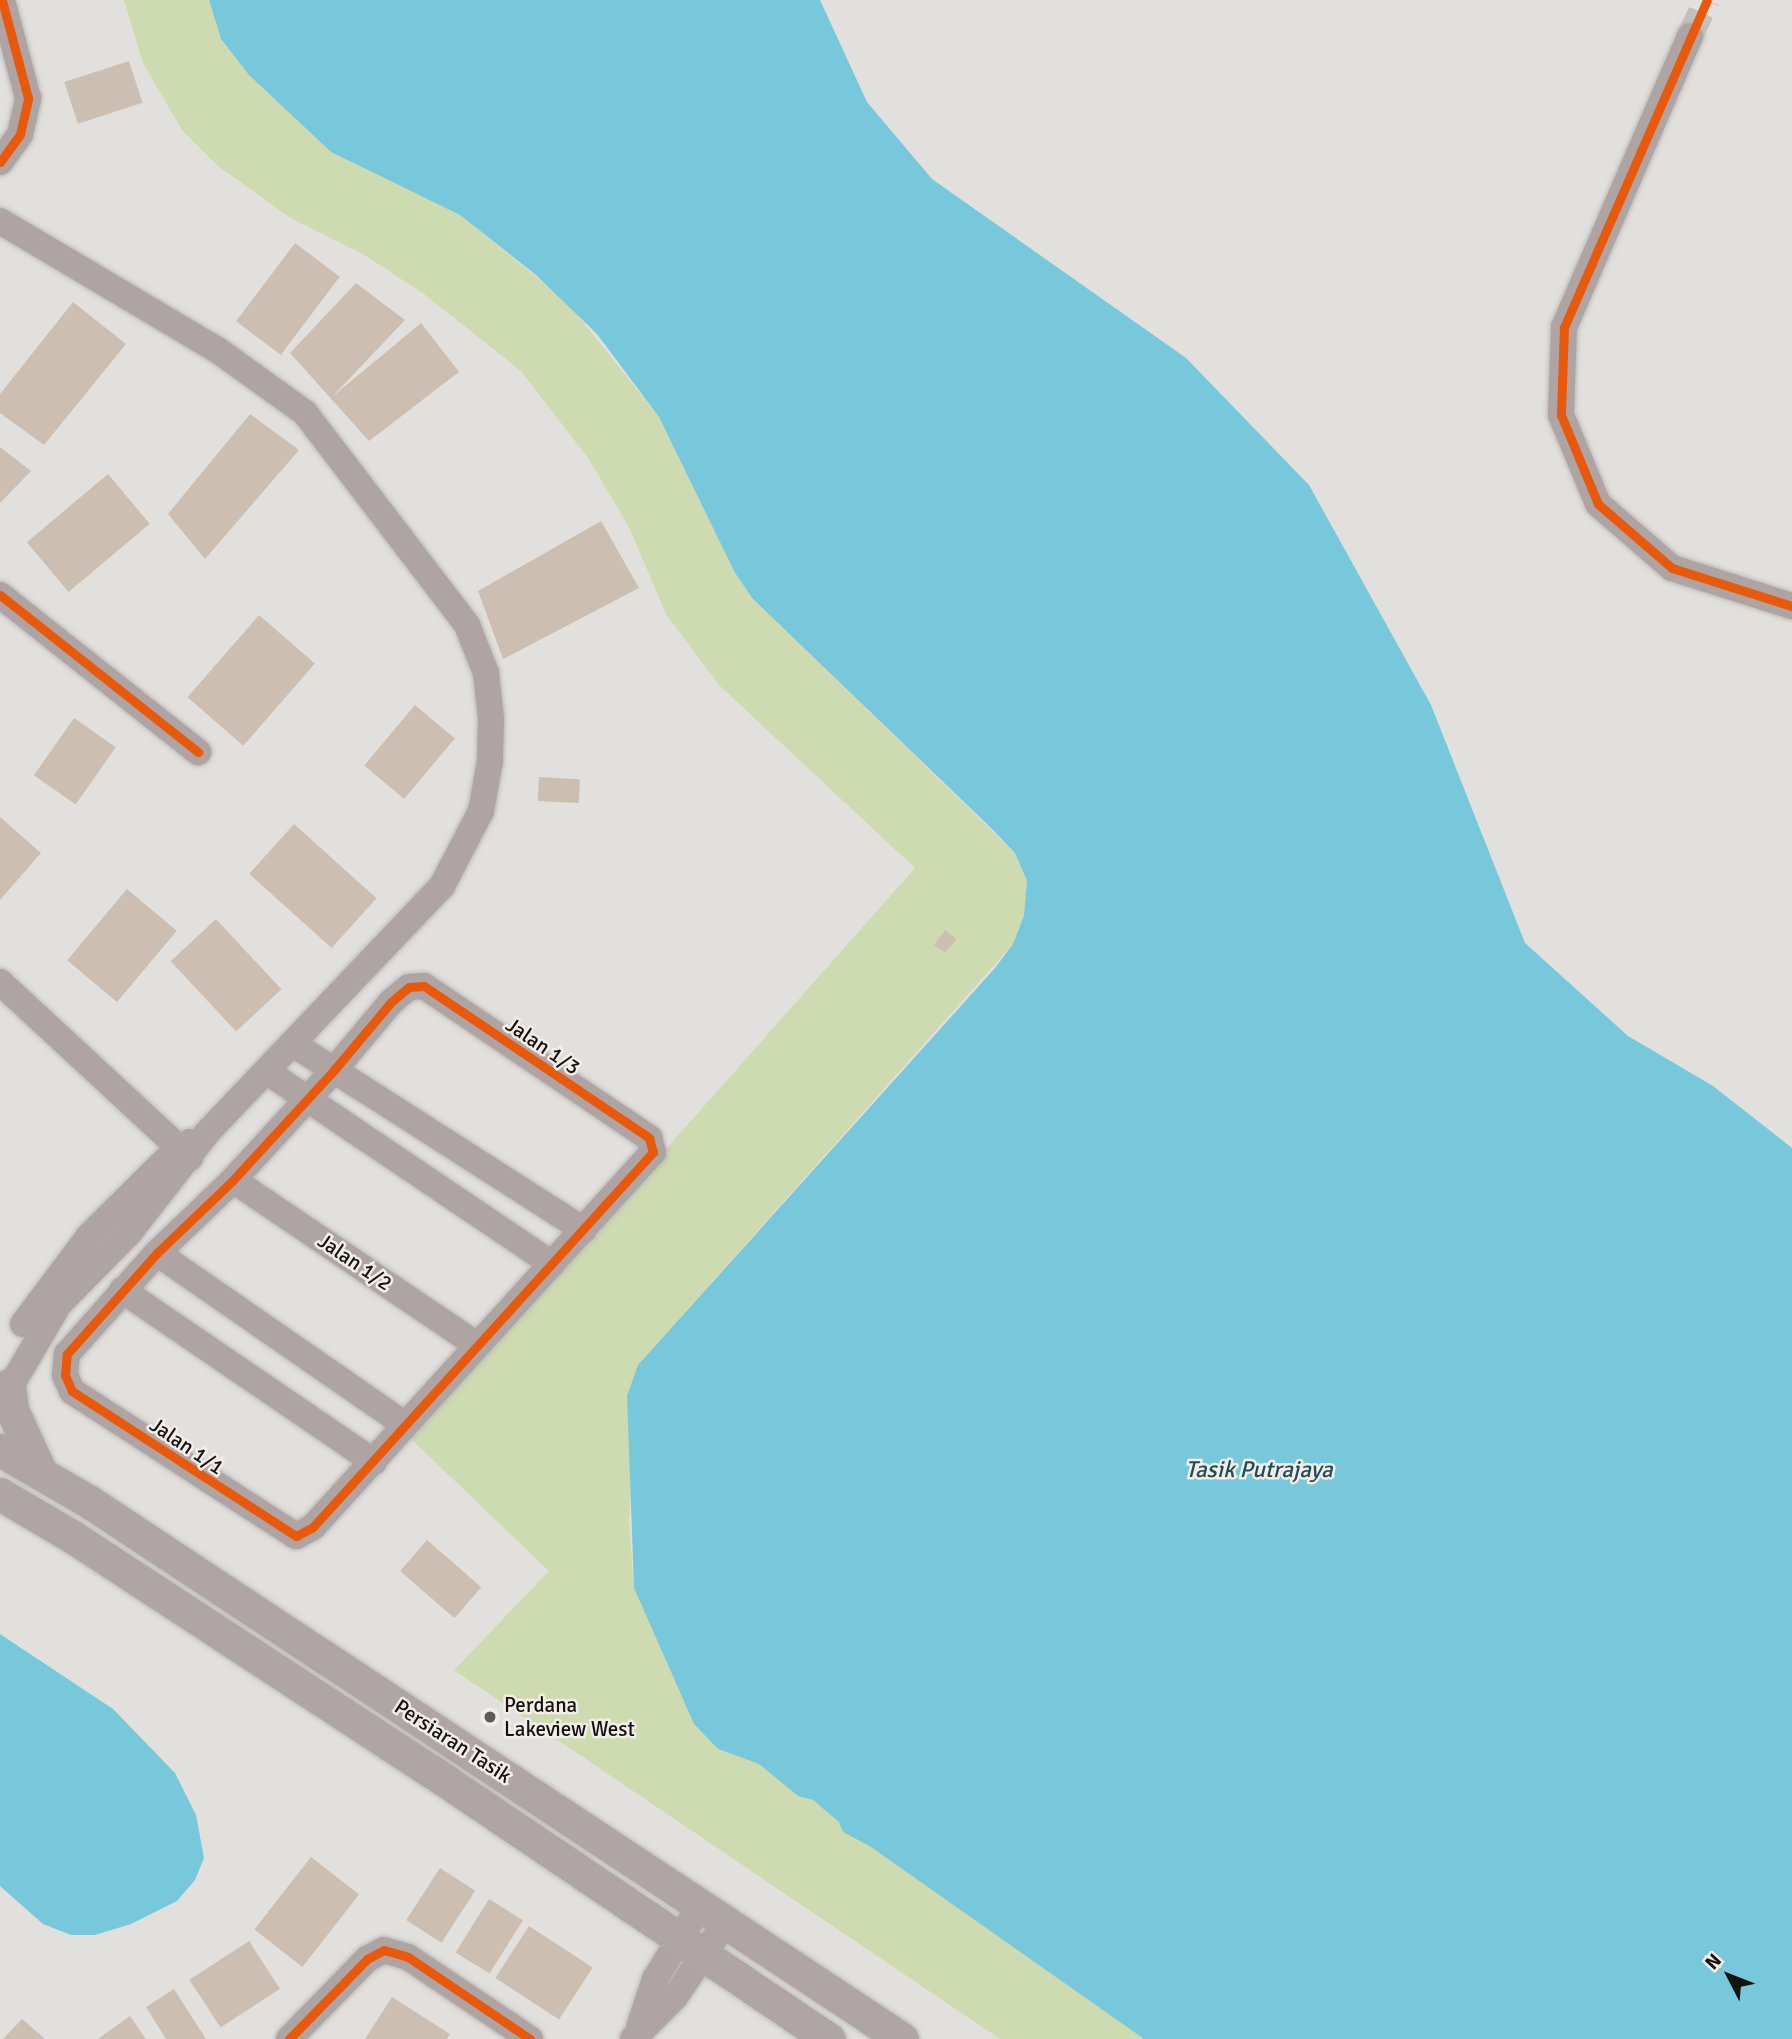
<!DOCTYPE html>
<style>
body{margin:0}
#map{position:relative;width:1792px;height:2039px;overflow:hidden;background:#e2e0dd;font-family:Signika,sans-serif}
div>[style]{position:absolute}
.green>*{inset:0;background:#cedaaf}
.water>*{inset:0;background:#77c8da}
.building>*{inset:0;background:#ccbfb1;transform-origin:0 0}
.minor-tunnel>*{height:26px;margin-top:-13px;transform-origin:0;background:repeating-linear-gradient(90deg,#c3c1be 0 26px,transparent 0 39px)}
.roads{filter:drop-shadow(0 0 2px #bcbbb9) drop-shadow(0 0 2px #bcbbb9)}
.minor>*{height:26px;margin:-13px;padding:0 13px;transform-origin:13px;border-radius:13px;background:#afa4a4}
.major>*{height:33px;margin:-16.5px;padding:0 16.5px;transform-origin:16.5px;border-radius:16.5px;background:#afa5a6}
.cycleway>*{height:9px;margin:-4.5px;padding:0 4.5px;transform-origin:4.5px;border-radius:4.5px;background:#e8590c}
.dots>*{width:19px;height:19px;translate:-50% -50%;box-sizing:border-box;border:4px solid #f3ede7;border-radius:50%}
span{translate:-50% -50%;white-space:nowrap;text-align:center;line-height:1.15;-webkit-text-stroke:5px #f3ede7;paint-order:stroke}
.street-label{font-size:21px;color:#151311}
.poi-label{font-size:21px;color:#151311}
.left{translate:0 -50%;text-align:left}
.water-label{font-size:23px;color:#1d4e5a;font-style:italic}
.north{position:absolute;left:1694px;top:1941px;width:70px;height:70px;-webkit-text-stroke:5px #f3ede7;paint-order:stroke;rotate:312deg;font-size:19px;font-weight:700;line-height:28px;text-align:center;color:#151311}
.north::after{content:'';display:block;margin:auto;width:24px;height:32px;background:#151311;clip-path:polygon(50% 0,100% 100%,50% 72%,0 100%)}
</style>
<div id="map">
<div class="green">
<div style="clip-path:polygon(124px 0,209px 0,221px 39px,249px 75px,331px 152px,460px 215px,567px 302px,659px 417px,735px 573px,753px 599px,1015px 853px,1027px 882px,1024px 914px,1013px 944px,638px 1365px,629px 1520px,634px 1588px,694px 1724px,718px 1749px,759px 1764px,798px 1796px,813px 1800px,840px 1822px,844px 1832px,871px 1847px,1144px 2039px,1000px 2039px,454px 1670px,549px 1571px,410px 1438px,915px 868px,719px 685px,666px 614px,629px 527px,588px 458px,521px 371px,424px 294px,363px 254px,289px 217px,218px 166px,182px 130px,143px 63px)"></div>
</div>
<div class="water">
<div style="clip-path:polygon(209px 0,820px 0,867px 102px,932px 179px,1186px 358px,1309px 485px,1431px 705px,1525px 943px,1628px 1036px,1713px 1086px,1792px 1148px,1792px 2039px,1144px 2039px,871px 1847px,843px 1832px,839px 1822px,813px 1800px,798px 1796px,759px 1764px,718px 1749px,694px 1724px,634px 1588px,627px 1396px,638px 1365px,995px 968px,1013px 944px,1024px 915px,1027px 881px,1015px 853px,992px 829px,753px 599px,735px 573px,659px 417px,597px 334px,536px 275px,460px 215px,331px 152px,249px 75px,221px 39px)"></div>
<div style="clip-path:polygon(0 1634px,113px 1709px,175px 1773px,196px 1815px,204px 1858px,195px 1880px,177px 1901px,131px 1924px,95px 1935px,71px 1935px,43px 1924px,0 1886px)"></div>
</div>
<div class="building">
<div style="left:129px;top:61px;width:44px;height:68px;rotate:72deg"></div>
<div style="left:295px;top:243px;width:56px;height:98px;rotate:37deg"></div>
<div style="clip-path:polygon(356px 283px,405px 320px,333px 396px,421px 323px,459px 372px,369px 441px,290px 353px)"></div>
<div style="clip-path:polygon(73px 302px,126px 344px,44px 445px,0 413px,0 394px)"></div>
<div style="clip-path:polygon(250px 414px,299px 450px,205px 559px,168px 514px)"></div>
<div style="clip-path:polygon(0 447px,31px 471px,0 503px)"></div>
<div style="left:108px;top:474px;width:65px;height:106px;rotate:50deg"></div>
<div style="clip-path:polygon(601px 521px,639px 588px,503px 659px,478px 591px)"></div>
<div style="left:259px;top:615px;width:74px;height:109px;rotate:41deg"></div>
<div style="left:415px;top:705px;width:52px;height:79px;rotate:40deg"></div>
<div style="left:74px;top:718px;width:51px;height:70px;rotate:35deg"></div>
<div style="left:539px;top:777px;width:41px;height:24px;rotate:3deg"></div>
<div style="clip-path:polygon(0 817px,41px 853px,0 900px)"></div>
<div style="left:294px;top:824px;width:111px;height:67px;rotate:42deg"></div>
<div style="left:127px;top:889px;width:65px;height:93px;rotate:40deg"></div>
<div style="left:216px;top:919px;width:96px;height:62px;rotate:47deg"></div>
<div style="clip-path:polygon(945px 930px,957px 939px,945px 952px,934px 945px)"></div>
<div style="left:427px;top:1540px;width:72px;height:41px;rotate:41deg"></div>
<div style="left:311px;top:1857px;width:61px;height:92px;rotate:38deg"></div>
<div style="left:440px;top:1868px;width:42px;height:62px;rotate:33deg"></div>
<div style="left:489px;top:1899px;width:40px;height:63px;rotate:32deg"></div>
<div style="left:529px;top:1926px;width:76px;height:62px;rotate:33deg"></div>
<div style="left:249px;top:1941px;width:57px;height:71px;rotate:57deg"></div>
<div style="clip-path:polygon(174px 1989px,206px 2039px,166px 2039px,146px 2007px)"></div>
<div style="clip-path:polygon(392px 1997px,450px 2034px,447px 2039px,365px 2039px)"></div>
<div style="clip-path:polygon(130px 2016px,146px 2039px,98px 2039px)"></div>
<div style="clip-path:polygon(22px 2019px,45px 2039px,3px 2039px)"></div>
</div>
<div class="minor-tunnel">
<div style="left:1690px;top:36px;width:40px;rotate:-65deg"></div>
</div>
<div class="roads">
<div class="minor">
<div style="left:1690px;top:36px;width:317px;rotate:113.4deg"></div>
<div style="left:1564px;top:327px;width:88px;rotate:92deg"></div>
<div style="left:1561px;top:415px;width:96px;rotate:67.4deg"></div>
<div style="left:1598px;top:504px;width:98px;rotate:40.9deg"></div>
<div style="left:1672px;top:568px;width:126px;rotate:17.6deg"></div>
<div style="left:0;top:162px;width:34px;rotate:-54deg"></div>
<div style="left:20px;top:134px;width:37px;rotate:-77deg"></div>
<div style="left:28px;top:98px;width:101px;rotate:-104.9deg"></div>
<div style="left:0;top:221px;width:251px;rotate:30.7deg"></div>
<div style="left:216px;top:349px;width:110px;rotate:35.7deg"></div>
<div style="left:305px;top:413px;width:267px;rotate:52.6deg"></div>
<div style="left:467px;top:625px;width:52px;rotate:68.4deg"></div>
<div style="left:486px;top:673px;width:45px;rotate:83.7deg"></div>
<div style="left:491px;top:718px;width:43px;rotate:91.3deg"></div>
<div style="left:490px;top:761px;width:51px;rotate:100.2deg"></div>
<div style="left:481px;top:811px;width:85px;rotate:117.5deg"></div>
<div style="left:442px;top:886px;width:341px;rotate:133.6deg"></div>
<div style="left:207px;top:1133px;width:125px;rotate:127.9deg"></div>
<div style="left:130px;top:1232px;width:101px;rotate:134.6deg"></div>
<div style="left:59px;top:1304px;width:113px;rotate:120.4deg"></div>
<div style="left:0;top:595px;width:253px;rotate:38.4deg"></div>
<div style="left:0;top:982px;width:259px;rotate:42.8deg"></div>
<div style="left:424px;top:986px;width:272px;rotate:34deg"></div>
<div style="left:649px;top:1138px;width:15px;rotate:74deg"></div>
<div style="left:653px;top:1152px;width:506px;rotate:132.2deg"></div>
<div style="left:313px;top:1527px;width:19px;rotate:152deg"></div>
<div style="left:296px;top:1536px;width:267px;rotate:-147.1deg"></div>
<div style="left:72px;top:1391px;width:17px;rotate:-114deg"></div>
<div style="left:65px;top:1375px;width:21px;rotate:-85deg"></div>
<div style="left:67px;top:1354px;width:135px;rotate:-48.3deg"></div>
<div style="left:157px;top:1253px;width:105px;rotate:-43.8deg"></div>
<div style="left:233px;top:1180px;width:149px;rotate:-47.4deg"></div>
<div style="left:334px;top:1070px;width:89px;rotate:-50deg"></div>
<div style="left:391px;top:1002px;width:23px;rotate:-40deg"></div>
<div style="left:409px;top:987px;width:15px;rotate:-4deg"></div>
<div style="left:293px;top:1044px;width:345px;rotate:32.6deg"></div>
<div style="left:266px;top:1071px;width:345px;rotate:34deg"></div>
<div style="left:233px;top:1180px;width:295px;rotate:34.1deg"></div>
<div style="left:157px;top:1253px;width:300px;rotate:34.7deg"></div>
<div style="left:122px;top:1290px;width:305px;rotate:34.3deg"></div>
<div style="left:23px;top:1324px;width:110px;rotate:-53.1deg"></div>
<div style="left:89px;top:1236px;width:125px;rotate:-44.7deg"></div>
<div style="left:178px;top:1148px;width:13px;rotate:-27deg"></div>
<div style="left:639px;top:2027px;width:51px;rotate:-71.6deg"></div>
<div style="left:655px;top:1979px;width:88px;rotate:-58.5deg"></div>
<div style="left:289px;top:2039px;width:112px;rotate:-45.7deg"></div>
<div style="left:367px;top:1959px;width:19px;rotate:-28deg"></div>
<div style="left:384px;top:1950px;width:25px;rotate:16deg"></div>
<div style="left:408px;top:1957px;width:147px;rotate:33.9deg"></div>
<div style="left:633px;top:2039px;width:59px;rotate:-45deg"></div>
<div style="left:675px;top:1997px;width:93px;rotate:-56deg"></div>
</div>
<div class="major">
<div style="left:9px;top:1385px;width:25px;rotate:83deg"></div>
<div style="left:12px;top:1410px;width:67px;rotate:65.3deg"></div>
<div style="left:0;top:1450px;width:105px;rotate:30.2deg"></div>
<div style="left:91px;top:1503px;width:972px;rotate:33.46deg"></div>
<div style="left:0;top:1494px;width:85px;rotate:30.5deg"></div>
<div style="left:73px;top:1537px;width:428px;rotate:33.2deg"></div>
<div style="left:431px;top:1771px;width:480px;rotate:34deg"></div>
</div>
</div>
<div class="cycleway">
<div style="left:1707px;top:0;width:357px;rotate:113.6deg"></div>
<div style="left:1564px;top:327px;width:88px;rotate:92deg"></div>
<div style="left:1561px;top:415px;width:96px;rotate:67.4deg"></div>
<div style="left:1598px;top:504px;width:98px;rotate:40.9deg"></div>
<div style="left:1672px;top:568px;width:126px;rotate:17.6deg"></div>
<div style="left:0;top:162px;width:34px;rotate:-54deg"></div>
<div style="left:20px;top:134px;width:37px;rotate:-77deg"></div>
<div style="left:28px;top:98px;width:101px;rotate:-104.9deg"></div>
<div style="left:0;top:595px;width:253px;rotate:38.4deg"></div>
<div style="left:424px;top:986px;width:272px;rotate:34deg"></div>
<div style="left:649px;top:1138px;width:15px;rotate:74deg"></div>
<div style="left:653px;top:1152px;width:506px;rotate:132.2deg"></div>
<div style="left:313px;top:1527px;width:19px;rotate:152deg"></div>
<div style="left:296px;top:1536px;width:267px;rotate:-147.1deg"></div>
<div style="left:72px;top:1391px;width:17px;rotate:-114deg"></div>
<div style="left:65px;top:1375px;width:21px;rotate:-85deg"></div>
<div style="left:67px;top:1354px;width:135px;rotate:-48.3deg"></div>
<div style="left:157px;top:1253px;width:105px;rotate:-43.8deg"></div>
<div style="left:233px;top:1180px;width:149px;rotate:-47.4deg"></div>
<div style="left:334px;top:1070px;width:89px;rotate:-50deg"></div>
<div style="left:391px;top:1002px;width:23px;rotate:-40deg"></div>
<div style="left:409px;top:987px;width:15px;rotate:-4deg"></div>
<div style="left:289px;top:2039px;width:112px;rotate:-45.7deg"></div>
<div style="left:367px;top:1959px;width:19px;rotate:-28deg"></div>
<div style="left:384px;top:1950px;width:25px;rotate:16deg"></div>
<div style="left:408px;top:1957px;width:147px;rotate:33.9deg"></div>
</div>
<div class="dots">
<div style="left:490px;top:1717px;background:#5d5b58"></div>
</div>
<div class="street-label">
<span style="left:543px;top:1046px;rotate:34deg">Jalan 1/3</span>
<span style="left:355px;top:1262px;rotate:34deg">Jalan 1/2</span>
<span style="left:187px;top:1446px;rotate:34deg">Jalan 1/1</span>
<span style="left:453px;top:1741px;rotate:33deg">Persiaran Tasik</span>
</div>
<div class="poi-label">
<span class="left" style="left:504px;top:1717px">Perdana<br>Lakeview West</span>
</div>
<div class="water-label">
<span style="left:1259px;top:1470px">Tasik Putrajaya</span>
</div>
<div class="north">N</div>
</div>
